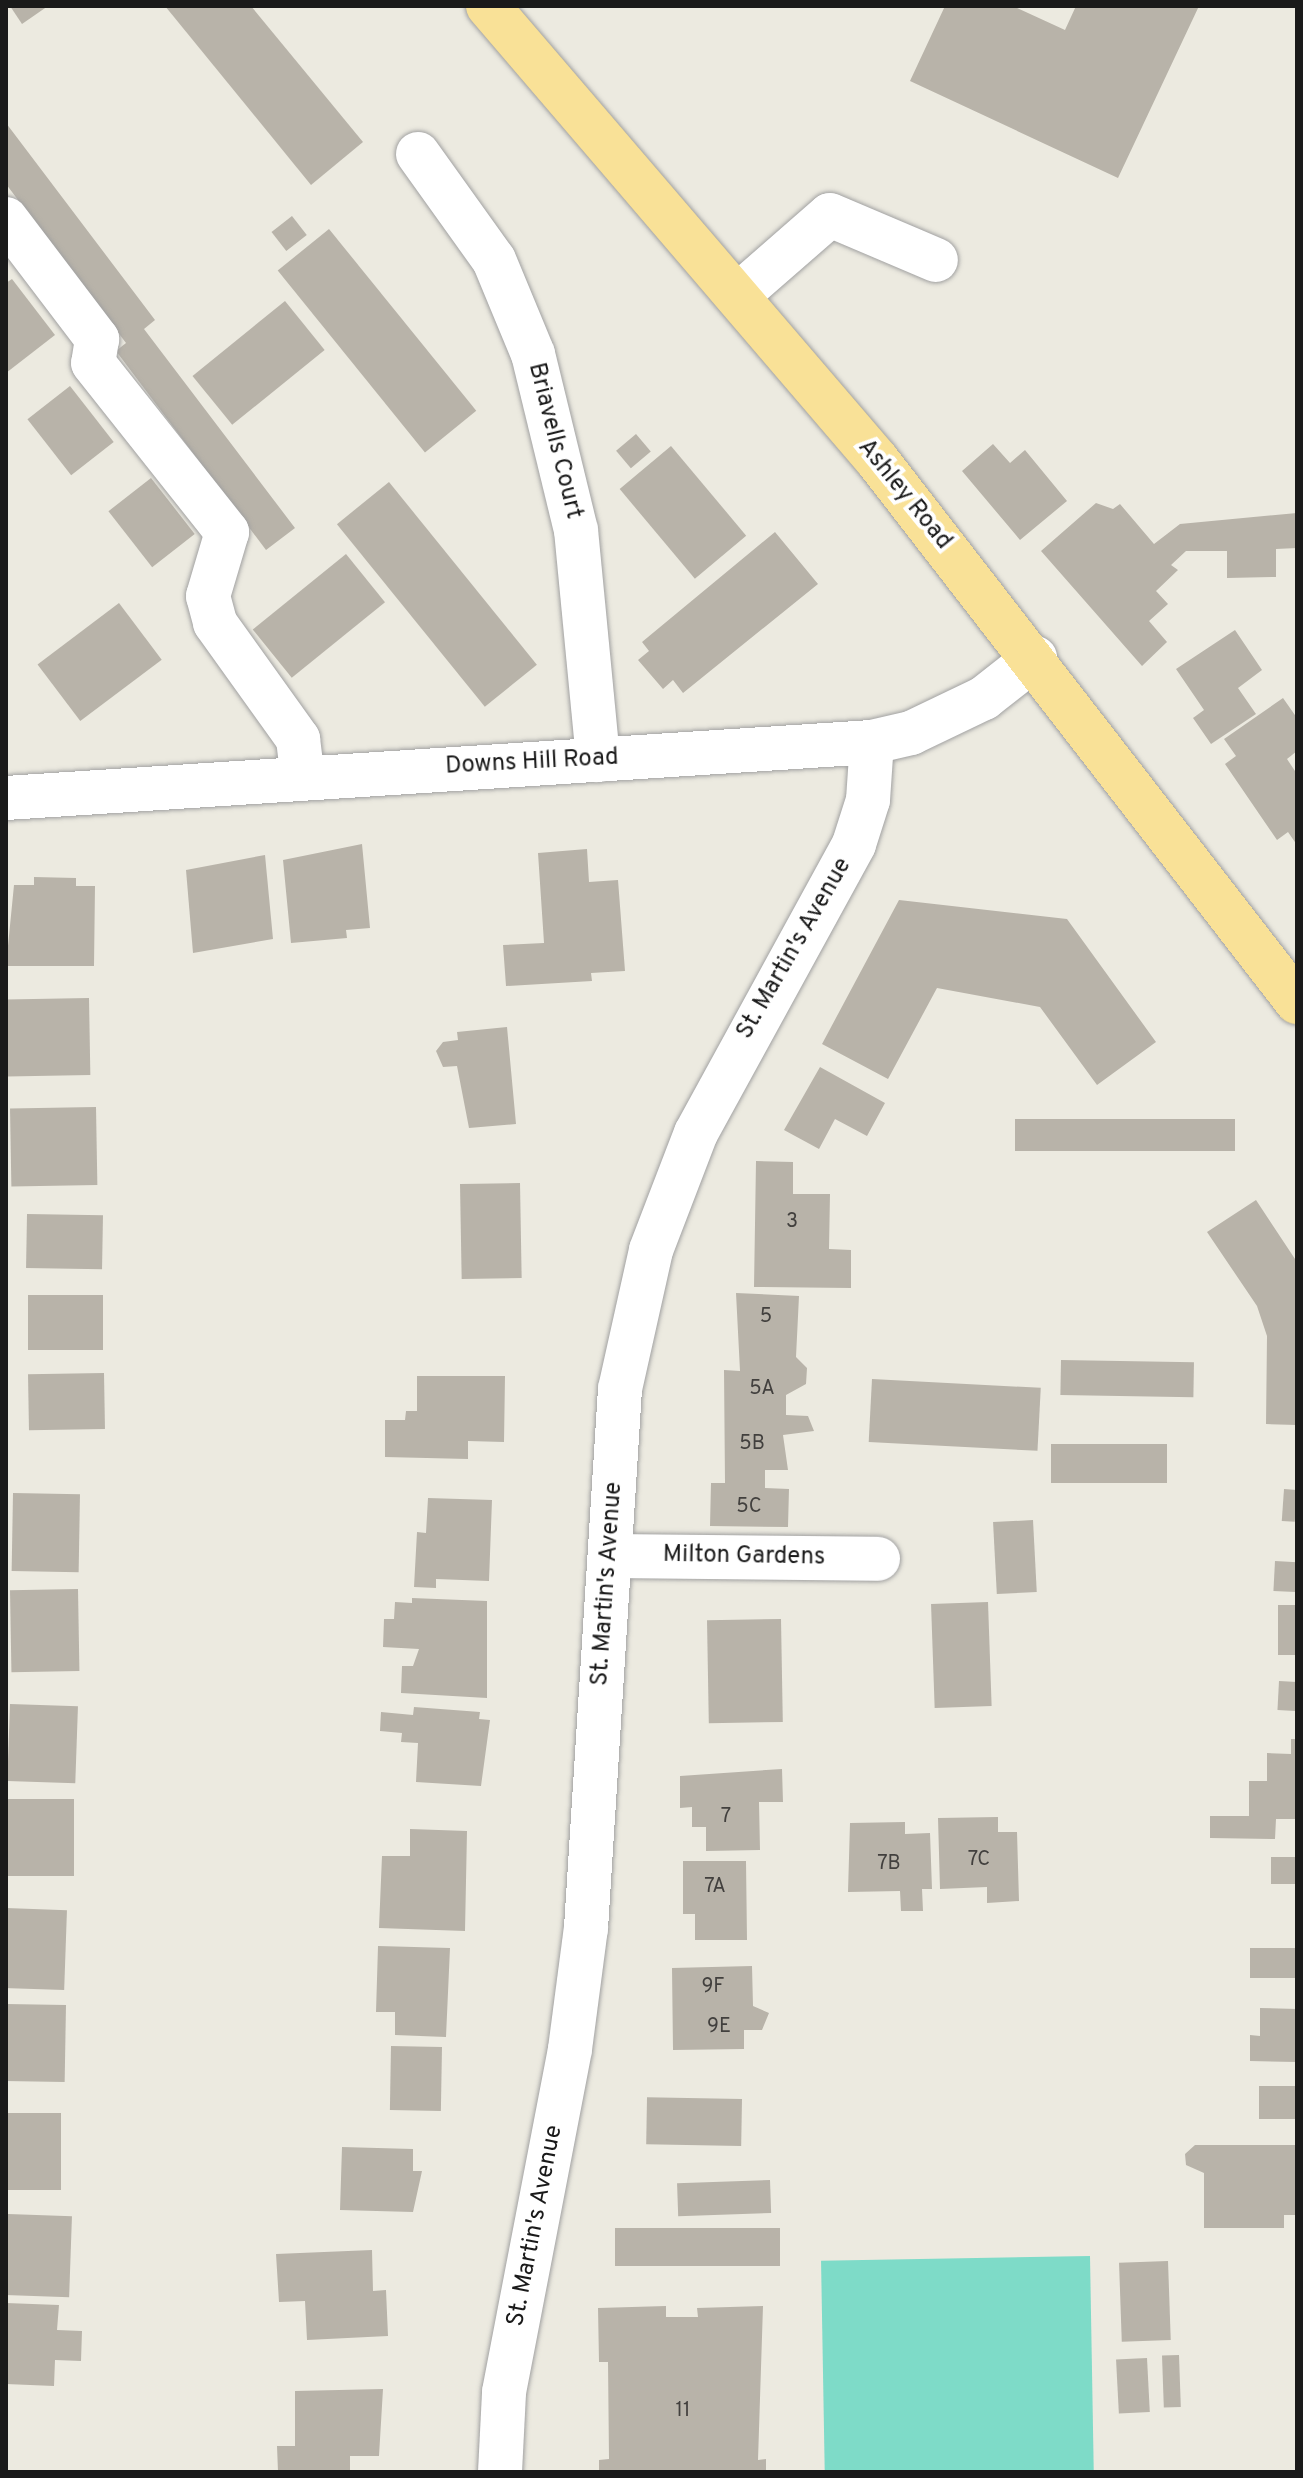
<!DOCTYPE html>
<style>
body{margin:0}
#map{position:relative;width:1303px;height:2478px;overflow:hidden;background:#eceae0;font-family:Overpass,sans-serif}
div>[style]{position:absolute}
.pitch>*{inset:0;background:#7edbc8;transform-origin:0 0}
.building>*{inset:0;background:#b8b3a9;transform-origin:0 0}
.roads{filter:drop-shadow(0 0 2px #a1a1a1) drop-shadow(0 0 2px #a1a1a1)}
.minor>*{height:44px;margin:-22px;padding:0 22px;transform-origin:22px;border-radius:22px;background:#fff}
.major>*{height:44px;margin:-22px;padding:0 22px;transform-origin:22px;border-radius:22px;background:#f9e197}
span{translate:-50% -50%;white-space:nowrap;text-align:center;line-height:1.15;-webkit-text-stroke:8px #fff;paint-order:stroke}
.number-label{font-size:20px;color:#42403e}
.number-label span{-webkit-text-stroke-width:0}
.street-label{font-size:24px;color:#1a1a1a}
.frame{position:absolute;inset:0;border:8px solid #1a1a1a;pointer-events:none}
</style>
<div id="map">
<div class="pitch">
<div style="left:1090px;top:2256px;width:216px;height:269px;rotate:89deg"></div>
</div>
<div class="building">
<div style="clip-path:polygon(10px 6px,48px 6px,22px 24px)"></div>
<div style="clip-path:polygon(165px 6px,251px 6px,363px 142px,311px 185px)"></div>
<div style="clip-path:polygon(945px 6px,1013px 6px,1065px 30px,1076px 6px,1199px 6px,1118px 178px,910px 81px)"></div>
<div style="clip-path:polygon(6px 123px,155px 320px,144px 329px,295px 528px,266px 550px,116px 351px,126px 343px,6px 184px)"></div>
<div style="left:292px;top:216px;width:24px;height:26px;rotate:52deg"></div>
<div style="left:329px;top:229px;width:234px;height:66px;rotate:51deg"></div>
<div style="clip-path:polygon(12px 279px,55px 335px,6px 373px,6px 283px)"></div>
<div style="left:285px;top:301px;width:63px;height:119px;rotate:51deg"></div>
<div style="left:70px;top:386px;width:71px;height:54px;rotate:52deg"></div>
<div style="left:636px;top:434px;width:23px;height:26px;rotate:50deg"></div>
<div style="clip-path:polygon(993px 444px,1010px 463px,1025px 450px,1067px 501px,1020px 540px,962px 471px)"></div>
<div style="left:671px;top:446px;width:117px;height:67px;rotate:50deg"></div>
<div style="left:151px;top:478px;width:71px;height:54px;rotate:52deg"></div>
<div style="left:389px;top:482px;width:235px;height:67px;rotate:51deg"></div>
<div style="clip-path:polygon(1096px 503px,1113px 509px,1120px 504px,1154px 544px,1180px 524px,1297px 513px,1297px 548px,1276px 549px,1276px 577px,1227px 578px,1227px 551px,1186px 551px,1171px 565px,1178px 570px,1156px 591px,1168px 604px,1149px 621px,1167px 642px,1142px 666px,1041px 551px)"></div>
<div style="clip-path:polygon(775px 532px,818px 584px,683px 693px,673px 680px,663px 689px,638px 660px,649px 651px,642px 642px)"></div>
<div style="left:346px;top:554px;width:62px;height:120px;rotate:51deg"></div>
<div style="left:119px;top:603px;width:71px;height:102px;rotate:53deg"></div>
<div style="clip-path:polygon(1235px 630px,1262px 670px,1238px 688px,1256px 714px,1211px 744px,1193px 718px,1204px 710px,1176px 669px)"></div>
<div style="clip-path:polygon(1283px 698px,1297px 718px,1297px 751px,1287px 759px,1297px 774px,1297px 845px,1288px 832px,1277px 840px,1225px 764px,1236px 756px,1224px 739px)"></div>
<div style="clip-path:polygon(362px 844px,370px 928px,346px 930px,347px 938px,291px 943px,283px 860px)"></div>
<div style="clip-path:polygon(587px 849px,589px 882px,618px 880px,625px 971px,591px 973px,592px 981px,506px 986px,503px 945px,544px 943px,538px 853px)"></div>
<div style="clip-path:polygon(265px 855px,273px 939px,193px 953px,186px 870px)"></div>
<div style="clip-path:polygon(34px 877px,76px 878px,76px 886px,95px 886px,94px 966px,6px 966px,14px 885px,34px 885px)"></div>
<div style="clip-path:polygon(899px 900px,1067px 919px,1156px 1042px,1097px 1085px,1040px 1007px,937px 988px,888px 1079px,822px 1044px)"></div>
<div style="left:89px;top:998px;width:77px;height:83px;rotate:89deg"></div>
<div style="clip-path:polygon(507px 1027px,516px 1124px,469px 1128px,457px 1066px,443px 1067px,436px 1051px,443px 1042px,458px 1040px,457px 1032px)"></div>
<div style="clip-path:polygon(820px 1067px,885px 1103px,867px 1136px,835px 1119px,819px 1149px,784px 1130px)"></div>
<div style="left:96px;top:1107px;width:78px;height:86px;rotate:89deg"></div>
<div style="left:1235px;top:1119px;width:32px;height:220px;rotate:90deg"></div>
<div style="clip-path:polygon(756px 1161px,793px 1162px,793px 1194px,830px 1194px,829px 1249px,851px 1250px,851px 1288px,754px 1287px)"></div>
<div style="left:520px;top:1183px;width:95px;height:60px;rotate:89deg"></div>
<div style="clip-path:polygon(1256px 1200px,1297px 1262px,1297px 1425px,1266px 1424px,1267px 1336px,1257px 1306px,1207px 1232px)"></div>
<div style="left:27px;top:1214px;width:76px;height:54px;rotate:1deg"></div>
<div style="clip-path:polygon(736px 1293px,799px 1296px,796px 1357px,807px 1368px,806px 1384px,786px 1395px,786px 1415px,808px 1416px,814px 1431px,783px 1435px,788px 1470px,765px 1470px,765px 1488px,789px 1489px,788px 1527px,710px 1526px,711px 1483px,725px 1483px,724px 1370px,740px 1371px)"></div>
<div style="left:28px;top:1295px;width:75px;height:55px"></div>
<div style="left:1061px;top:1360px;width:133px;height:35px;rotate:1deg"></div>
<div style="left:104px;top:1373px;width:56px;height:76px;rotate:89deg"></div>
<div style="clip-path:polygon(417px 1376px,505px 1376px,504px 1442px,468px 1441px,468px 1459px,385px 1457px,385px 1420px,405px 1420px,406px 1411px,417px 1411px)"></div>
<div style="left:872px;top:1379px;width:169px;height:63px;rotate:3deg"></div>
<div style="left:1051px;top:1444px;width:116px;height:39px"></div>
<div style="left:1284px;top:1489px;width:13px;height:32px;rotate:4deg"></div>
<div style="left:13px;top:1493px;width:67px;height:78px;rotate:1deg"></div>
<div style="clip-path:polygon(428px 1498px,492px 1500px,489px 1581px,436px 1579px,436px 1588px,414px 1587px,417px 1532px,426px 1533px)"></div>
<div style="left:1033px;top:1520px;width:72px;height:40px;rotate:87deg"></div>
<div style="left:1275px;top:1561px;width:22px;height:30px;rotate:3deg"></div>
<div style="left:78px;top:1589px;width:82px;height:68px;rotate:89deg"></div>
<div style="clip-path:polygon(412px 1598px,487px 1601px,487px 1698px,401px 1693px,402px 1666px,413px 1666px,419px 1649px,383px 1647px,384px 1619px,394px 1619px,395px 1602px,412px 1603px)"></div>
<div style="left:988px;top:1602px;width:104px;height:57px;rotate:88deg"></div>
<div style="left:1278px;top:1605px;width:19px;height:50px"></div>
<div style="left:781px;top:1619px;width:103px;height:74px;rotate:89deg"></div>
<div style="left:1279px;top:1681px;width:18px;height:29px;rotate:3deg"></div>
<div style="left:10px;top:1704px;width:68px;height:77px;rotate:2deg"></div>
<div style="clip-path:polygon(414px 1707px,480px 1712px,479px 1719px,490px 1720px,481px 1786px,416px 1782px,418px 1743px,401px 1742px,402px 1733px,380px 1731px,381px 1712px,413px 1715px)"></div>
<div style="clip-path:polygon(1291px 1739px,1297px 1739px,1297px 1819px,1276px 1819px,1275px 1839px,1210px 1838px,1210px 1816px,1249px 1816px,1249px 1781px,1267px 1781px,1267px 1753px,1291px 1754px)"></div>
<div style="clip-path:polygon(782px 1769px,783px 1802px,759px 1802px,760px 1850px,706px 1851px,706px 1827px,692px 1827px,692px 1807px,680px 1808px,680px 1776px)"></div>
<div style="left:7px;top:1799px;width:67px;height:77px"></div>
<div style="clip-path:polygon(998px 1817px,998px 1832px,1017px 1832px,1019px 1901px,987px 1903px,987px 1887px,940px 1889px,938px 1818px)"></div>
<div style="clip-path:polygon(905px 1822px,905px 1834px,930px 1833px,932px 1889px,922px 1889px,923px 1911px,901px 1911px,900px 1891px,848px 1892px,850px 1823px)"></div>
<div style="clip-path:polygon(410px 1829px,467px 1831px,465px 1931px,379px 1928px,382px 1856px,410px 1856px)"></div>
<div style="left:1271px;top:1857px;width:26px;height:27px"></div>
<div style="clip-path:polygon(683px 1861px,746px 1861px,747px 1940px,695px 1940px,695px 1914px,683px 1914px)"></div>
<div style="left:6px;top:1908px;width:61px;height:80px;rotate:2deg"></div>
<div style="clip-path:polygon(378px 1946px,450px 1948px,446px 2037px,395px 2035px,395px 2012px,376px 2012px)"></div>
<div style="left:1297px;top:1948px;width:30px;height:47px;rotate:90deg"></div>
<div style="clip-path:polygon(752px 1966px,753px 2006px,769px 2013px,762px 2030px,744px 2030px,744px 2049px,673px 2050px,672px 1968px)"></div>
<div style="left:6px;top:2004px;width:60px;height:77px;rotate:1deg"></div>
<div style="clip-path:polygon(1260px 2008px,1297px 2009px,1297px 2062px,1250px 2061px,1250px 2035px,1260px 2036px)"></div>
<div style="left:391px;top:2046px;width:51px;height:64px;rotate:1deg"></div>
<div style="left:1259px;top:2086px;width:38px;height:33px"></div>
<div style="left:742px;top:2099px;width:47px;height:95px;rotate:91deg"></div>
<div style="left:6px;top:2113px;width:55px;height:77px"></div>
<div style="clip-path:polygon(1195px 2145px,1297px 2145px,1297px 2215px,1284px 2215px,1284px 2228px,1204px 2228px,1204px 2173px,1186px 2165px,1185px 2154px)"></div>
<div style="clip-path:polygon(342px 2147px,413px 2149px,413px 2171px,422px 2171px,413px 2212px,340px 2210px)"></div>
<div style="left:770px;top:2180px;width:33px;height:93px;rotate:88deg"></div>
<div style="left:8px;top:2214px;width:64px;height:81px;rotate:2deg"></div>
<div style="left:780px;top:2228px;width:38px;height:165px;rotate:90deg"></div>
<div style="clip-path:polygon(372px 2250px,373px 2291px,386px 2290px,388px 2336px,307px 2340px,305px 2301px,279px 2302px,276px 2254px)"></div>
<div style="left:1168px;top:2261px;width:79px;height:49px;rotate:88deg"></div>
<div style="clip-path:polygon(6px 2303px,59px 2305px,57px 2330px,82px 2331px,81px 2361px,55px 2360px,54px 2386px,6px 2384px)"></div>
<div style="clip-path:polygon(666px 2306px,666px 2317px,698px 2317px,697px 2308px,763px 2306px,758px 2460px,766px 2459px,766px 2472px,599px 2472px,599px 2460px,609px 2459px,608px 2362px,599px 2362px,598px 2308px)"></div>
<div style="left:1179px;top:2355px;width:52px;height:17px;rotate:88deg"></div>
<div style="left:1147px;top:2358px;width:54px;height:31px;rotate:87deg"></div>
<div style="clip-path:polygon(383px 2389px,379px 2456px,350px 2456px,350px 2472px,278px 2472px,277px 2446px,295px 2446px,295px 2391px)"></div>
</div>
<div class="roads">
<div class="minor">
<div style="left:418px;top:154px;width:130px;rotate:54.4deg"></div>
<div style="left:494px;top:260px;width:102px;rotate:67.5deg"></div>
<div style="left:533px;top:354px;width:181px;rotate:76.3deg"></div>
<div style="left:576px;top:530px;width:231px;rotate:84.5deg"></div>
<div style="left:6px;top:219px;width:151px;rotate:52.8deg"></div>
<div style="left:97px;top:339px;width:24px;rotate:99deg"></div>
<div style="left:93px;top:363px;width:216px;rotate:51.6deg"></div>
<div style="left:227px;top:532px;width:67px;rotate:106.5deg"></div>
<div style="left:208px;top:596px;width:28px;rotate:75deg"></div>
<div style="left:215px;top:623px;width:143px;rotate:54.4deg"></div>
<div style="left:298px;top:739px;width:38px;rotate:83deg"></div>
<div style="left:737px;top:296px;width:123px;rotate:-41.1deg"></div>
<div style="left:830px;top:215px;width:115px;rotate:23deg"></div>
<div style="left:6px;top:798px;width:868px;rotate:-3.7deg"></div>
<div style="left:872px;top:742px;width:40px;rotate:-13deg"></div>
<div style="left:911px;top:733px;width:81px;rotate:-25.6deg"></div>
<div style="left:984px;top:698px;width:65px;rotate:-38.1deg"></div>
<div style="left:610px;top:1556px;width:268px;rotate:0.6deg"></div>
<div style="left:500px;top:2472px;width:80px;rotate:-87.1deg"></div>
<div style="left:504px;top:2392px;width:349px;rotate:-79.1deg"></div>
<div style="left:570px;top:2049px;width:122px;rotate:-82.5deg"></div>
<div style="left:586px;top:1928px;width:540px;rotate:-86.39deg"></div>
<div style="left:620px;top:1389px;width:142px;rotate:-77.4deg"></div>
<div style="left:651px;top:1250px;width:125px;rotate:-69deg"></div>
<div style="left:696px;top:1133px;width:329px;rotate:-61.3deg"></div>
<div style="left:854px;top:844px;width:46px;rotate:-72.3deg"></div>
<div style="left:868px;top:800px;width:58px;rotate:-86.1deg"></div>
</div>
<div class="major">
<div style="left:488px;top:6px;width:598px;rotate:49.41deg"></div>
<div style="left:877px;top:460px;width:686px;rotate:52.23deg"></div>
</div>
</div>
<div class="number-label">
<span style="left:792px;top:1222px">3</span>
<span style="left:766px;top:1317px">5</span>
<span style="left:762px;top:1389px">5A</span>
<span style="left:752px;top:1444px">5B</span>
<span style="left:749px;top:1507px">5C</span>
<span style="left:726px;top:1817px">7</span>
<span style="left:979px;top:1860px">7C</span>
<span style="left:889px;top:1864px">7B</span>
<span style="left:715px;top:1887px">7A</span>
<span style="left:713px;top:1987px">9F</span>
<span style="left:719px;top:2027px">9E</span>
<span style="left:683px;top:2411px">11</span>
</div>
<div class="street-label">
<span style="left:554px;top:441px;rotate:76deg">Briavells Court</span>
<span style="left:904px;top:495px;rotate:51deg">Ashley Road</span>
<span style="left:532px;top:763px;rotate:-3deg">Downs Hill Road</span>
<span style="left:795px;top:949px;rotate:-60deg">St. Martin's Avenue</span>
<span style="left:744px;top:1557px;rotate:1deg">Milton Gardens</span>
<span style="left:608px;top:1584px;rotate:-86deg">St. Martin's Avenue</span>
<span style="left:536px;top:2226px;rotate:-79deg">St. Martin's Avenue</span>
</div>
<div class="frame"></div>
</div>
